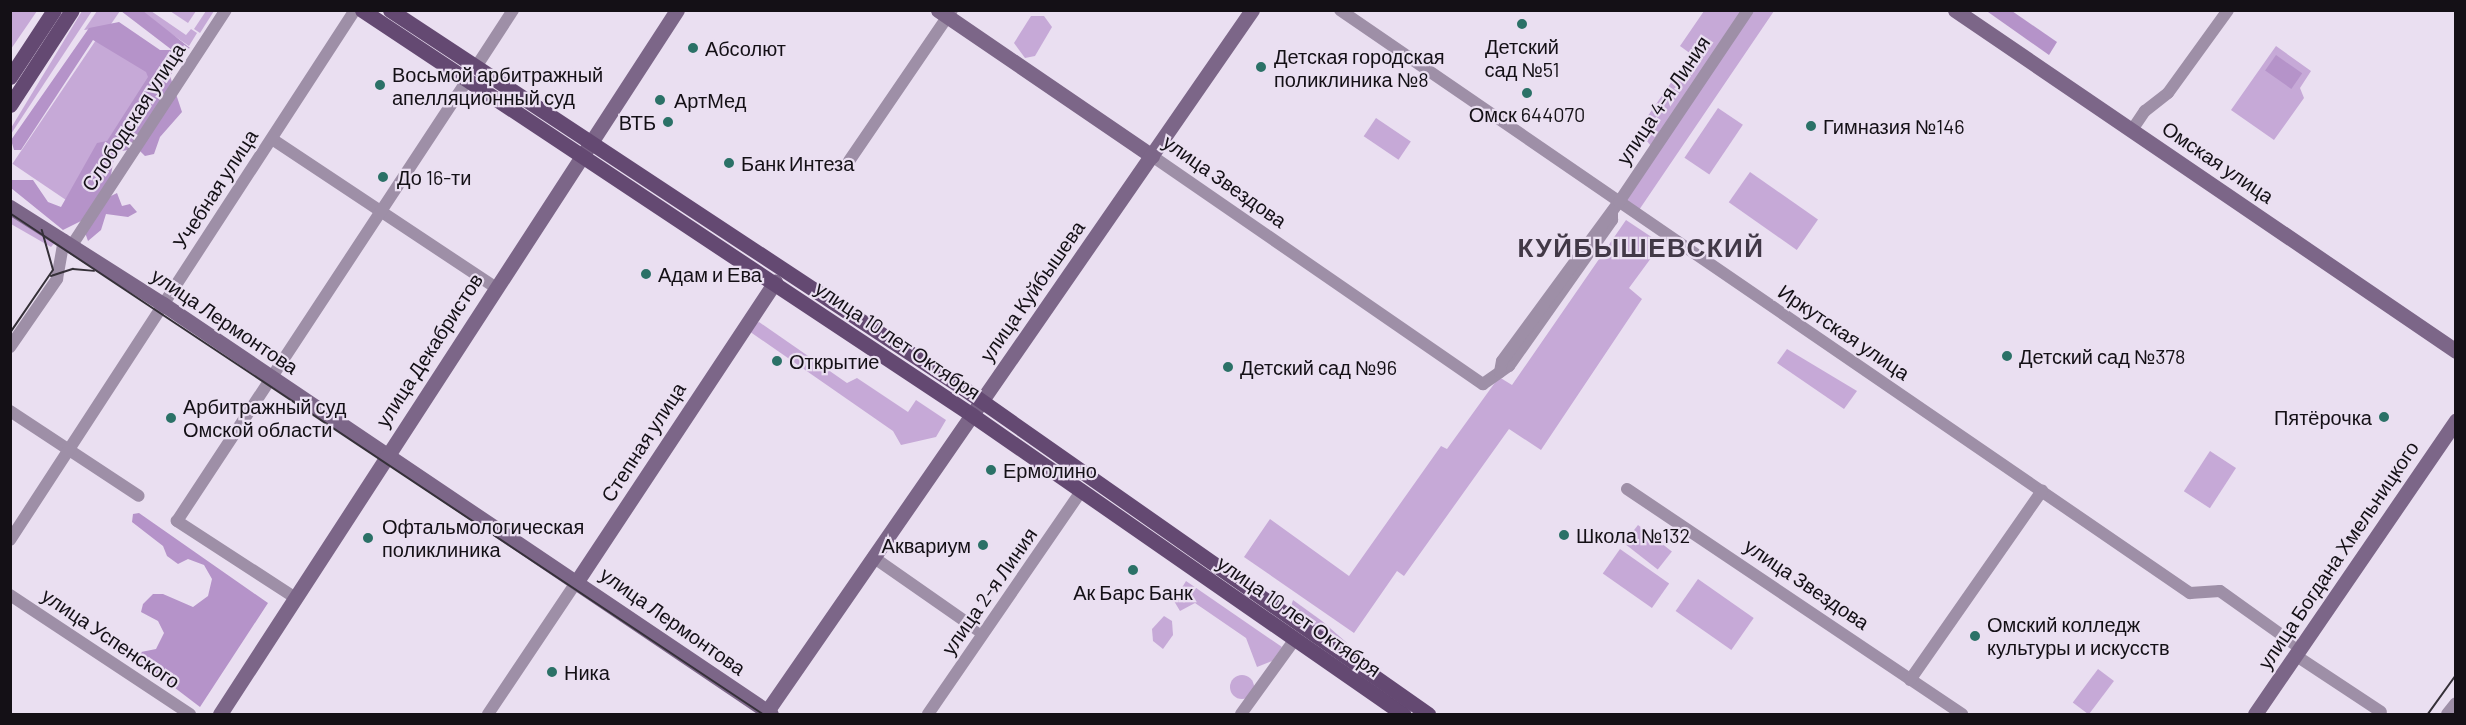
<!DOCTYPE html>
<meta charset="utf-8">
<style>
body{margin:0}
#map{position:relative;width:2466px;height:725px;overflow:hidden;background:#eadff1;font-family:Barlow,sans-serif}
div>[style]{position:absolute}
.green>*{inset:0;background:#c6a9d7;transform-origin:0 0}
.round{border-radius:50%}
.forest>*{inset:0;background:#b593c9;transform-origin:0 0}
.street>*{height:12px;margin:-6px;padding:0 6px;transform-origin:6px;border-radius:6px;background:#9e8fa7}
.secondary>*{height:15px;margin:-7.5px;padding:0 7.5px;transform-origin:7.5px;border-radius:7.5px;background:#7c6688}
.primary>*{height:15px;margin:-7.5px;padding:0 7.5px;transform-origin:7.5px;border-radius:7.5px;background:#644972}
.tram>*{height:1.5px;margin:-0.75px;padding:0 0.75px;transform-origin:0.75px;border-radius:0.75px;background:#353038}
.dots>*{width:16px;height:16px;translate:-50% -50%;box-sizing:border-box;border:3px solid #eadff1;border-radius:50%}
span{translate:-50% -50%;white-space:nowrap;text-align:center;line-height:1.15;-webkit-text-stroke:4.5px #eadff1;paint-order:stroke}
.poi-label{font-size:20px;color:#141016}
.left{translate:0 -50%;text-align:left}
.right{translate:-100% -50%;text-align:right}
.street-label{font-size:20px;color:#141016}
.district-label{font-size:26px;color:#423947;font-weight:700;letter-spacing:1.5px}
.frame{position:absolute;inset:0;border:12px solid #141016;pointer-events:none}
</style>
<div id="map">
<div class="green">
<div style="clip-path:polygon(11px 10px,37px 11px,11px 49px,10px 11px)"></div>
<div style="clip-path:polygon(82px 11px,92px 11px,11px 134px,11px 128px)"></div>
<div style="clip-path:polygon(97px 11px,120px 11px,109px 27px,84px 30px)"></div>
<div style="clip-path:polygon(138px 11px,151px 11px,186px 35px,191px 29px,197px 33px,189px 46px)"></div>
<div style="clip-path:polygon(170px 11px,196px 11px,188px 23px)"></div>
<div style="clip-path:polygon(206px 11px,214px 11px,200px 33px,194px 29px)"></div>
<div style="clip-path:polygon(1704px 11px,1774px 11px,1639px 210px,1619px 196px,1651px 146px,1638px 130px,1691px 54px,1680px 46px)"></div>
<div style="clip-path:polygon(1031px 16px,1044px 16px,1052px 27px,1035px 56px,1025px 58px,1014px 43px)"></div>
<div style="left:98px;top:37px;width:66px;height:153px;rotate:34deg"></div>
<div style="clip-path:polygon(2276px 46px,2311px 71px,2300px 88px,2304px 98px,2274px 140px,2231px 110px)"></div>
<div style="left:1718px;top:108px;width:30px;height:60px;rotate:34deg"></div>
<div style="left:1376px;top:118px;width:42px;height:22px;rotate:34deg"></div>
<div style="left:1750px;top:172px;width:83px;height:37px;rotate:35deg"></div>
<div style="clip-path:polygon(11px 211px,58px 239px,51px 247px,11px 224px)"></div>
<div style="clip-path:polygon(1626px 220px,1653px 238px,1654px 254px,1629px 288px,1642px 299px,1541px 450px,1509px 429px,1404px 576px,1397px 571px,1354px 633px,1244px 557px,1270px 519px,1349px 576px,1441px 446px,1447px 449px,1499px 377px,1512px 385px)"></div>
<div style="clip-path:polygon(759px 322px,847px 383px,857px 378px,908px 412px,916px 400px,946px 420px,936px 437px,901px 445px,893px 431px,746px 329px)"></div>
<div style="clip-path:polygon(1787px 349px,1857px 391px,1844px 409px,1777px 363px)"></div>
<div style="left:2210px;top:451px;width:31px;height:48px;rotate:33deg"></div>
<div style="left:1638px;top:525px;width:43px;height:23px;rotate:38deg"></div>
<div style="left:1620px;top:549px;width:60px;height:30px;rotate:35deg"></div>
<div style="left:1698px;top:579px;width:68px;height:39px;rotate:35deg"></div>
<div style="clip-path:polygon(1186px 581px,1282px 647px,1272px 661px,1257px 667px,1246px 638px,1195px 603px,1180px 611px,1174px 601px)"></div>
<div style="clip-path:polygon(1293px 600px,1322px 621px,1347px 643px,1341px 645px,1290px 609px)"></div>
<div style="clip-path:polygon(1164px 616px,1172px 621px,1173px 635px,1163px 649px,1153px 641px,1152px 629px)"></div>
<div style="left:2098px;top:669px;width:20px;height:42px;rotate:37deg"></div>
<div class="round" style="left:1230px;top:675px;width:24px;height:24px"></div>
</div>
<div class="forest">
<div style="clip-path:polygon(121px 11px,143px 11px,190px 48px,176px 55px,180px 62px,170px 76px,182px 112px,160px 137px,154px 154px,145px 156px,139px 150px,152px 113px,128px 150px,115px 152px,107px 198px,117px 193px,122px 206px,130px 204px,137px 212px,128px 217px,106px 214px,101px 230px,88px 241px,81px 221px,63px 230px,11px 188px,10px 180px,33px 180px,48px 202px,61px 207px,97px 143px,107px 141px,148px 77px,146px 72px,93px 40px,21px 150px,14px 150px,11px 140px,89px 28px,119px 22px,160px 50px,172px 50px)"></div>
<div style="clip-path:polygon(2012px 11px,2057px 42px,2049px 55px,1988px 12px)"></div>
<div style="left:2276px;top:55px;width:32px;height:19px;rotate:35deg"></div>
<div style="clip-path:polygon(139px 513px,268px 603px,200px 707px,137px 659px,141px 652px,156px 649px,164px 633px,158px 621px,141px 612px,143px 604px,153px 594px,163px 594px,193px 607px,208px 596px,212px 579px,204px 565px,188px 559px,178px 564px,167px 556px,163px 546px,132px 522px,133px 514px)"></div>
</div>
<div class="street">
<div style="left:1340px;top:10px;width:1031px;rotate:34.45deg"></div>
<div style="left:2190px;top:593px;width:30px;rotate:-4deg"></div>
<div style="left:2220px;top:591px;width:98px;rotate:35.5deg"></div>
<div style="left:476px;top:67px;width:68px;rotate:-57deg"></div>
<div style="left:2132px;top:130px;width:23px;rotate:-56deg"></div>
<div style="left:2145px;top:111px;width:29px;rotate:-38deg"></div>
<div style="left:2168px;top:93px;width:102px;rotate:-54.1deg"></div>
<div style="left:272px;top:139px;width:268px;rotate:33.6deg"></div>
<div style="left:1152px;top:156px;width:402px;rotate:34.6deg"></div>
<div style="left:1483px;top:384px;width:32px;rotate:-35deg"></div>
<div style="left:1509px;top:366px;width:179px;rotate:-54.8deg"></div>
<div style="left:1612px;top:220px;width:8px;rotate:-90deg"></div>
<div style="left:849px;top:161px;width:183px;rotate:-55.7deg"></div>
<div style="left:72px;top:245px;width:281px;rotate:-56.8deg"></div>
<div style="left:10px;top:347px;width:83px;rotate:-55.3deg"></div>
<div style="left:57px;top:279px;width:40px;rotate:-80deg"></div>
<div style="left:1500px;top:372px;width:11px;rotate:-80deg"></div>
<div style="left:1502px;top:361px;width:197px;rotate:-53.7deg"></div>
<div style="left:1619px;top:202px;width:231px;rotate:-56.1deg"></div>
<div style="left:10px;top:411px;width:154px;rotate:33.4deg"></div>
<div style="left:1627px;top:489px;width:404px;rotate:33.9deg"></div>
<div style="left:10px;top:540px;width:632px;rotate:-56.94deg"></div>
<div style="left:873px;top:557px;width:133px;rotate:34.9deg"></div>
<div style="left:10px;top:595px;width:216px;rotate:33.5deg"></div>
<div style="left:294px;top:597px;width:140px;rotate:-147deg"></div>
<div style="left:177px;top:521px;width:529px;rotate:-56.64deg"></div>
<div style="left:2295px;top:655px;width:103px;rotate:33.5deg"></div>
<div style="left:1910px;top:680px;width:231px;rotate:-55.1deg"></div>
<div style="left:488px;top:714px;width:160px;rotate:-56.2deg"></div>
<div style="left:928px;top:714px;width:272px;rotate:-55.5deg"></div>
<div style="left:1241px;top:714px;width:92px;rotate:-54.2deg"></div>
<div style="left:2447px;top:714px;width:14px;rotate:-51deg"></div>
</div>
<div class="secondary">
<div style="left:938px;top:10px;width:259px;rotate:34.3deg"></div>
<div style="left:1955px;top:10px;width:606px;rotate:34.24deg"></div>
<div style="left:10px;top:207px;width:181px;rotate:32.4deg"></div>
<div style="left:163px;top:304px;width:733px;rotate:33.99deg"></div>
<div style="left:577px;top:581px;width:359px;rotate:-56.5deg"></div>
<div style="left:220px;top:714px;width:839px;rotate:-57.01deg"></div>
<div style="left:765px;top:714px;width:856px;rotate:-55.33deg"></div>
<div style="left:2255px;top:714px;width:356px;rotate:-55.6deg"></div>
</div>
<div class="primary">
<div style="left:362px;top:10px;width:732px;rotate:33.58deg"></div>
<div style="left:972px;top:415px;width:525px;rotate:34.75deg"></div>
<div style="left:390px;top:10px;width:686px;rotate:33.41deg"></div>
<div style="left:963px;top:388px;width:568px;rotate:35.03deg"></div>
<div style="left:10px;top:77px;width:80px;rotate:-56.7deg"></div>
<div style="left:10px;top:105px;width:113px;rotate:-56.9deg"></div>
</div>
<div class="tram">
<div style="left:10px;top:213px;width:904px;rotate:33.64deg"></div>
<div style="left:51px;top:276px;width:23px;rotate:-18deg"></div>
<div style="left:73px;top:269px;width:21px;rotate:5deg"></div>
<div style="left:10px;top:333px;width:76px;rotate:-55.7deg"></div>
<div style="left:53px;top:270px;width:41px;rotate:-105.8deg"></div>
<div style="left:2428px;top:714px;width:48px;rotate:-54.3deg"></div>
</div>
<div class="dots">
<div style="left:1522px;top:24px;background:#2b7167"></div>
<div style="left:693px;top:48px;background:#2b7167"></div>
<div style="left:1261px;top:67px;background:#2b7167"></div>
<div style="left:380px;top:85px;background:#2b7167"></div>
<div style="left:1527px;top:93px;background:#2b7167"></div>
<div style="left:660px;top:100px;background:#2b7167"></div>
<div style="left:668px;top:122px;background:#2b7167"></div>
<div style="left:1811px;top:126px;background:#2b7167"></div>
<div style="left:729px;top:163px;background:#2b7167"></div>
<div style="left:383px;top:177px;background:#2b7167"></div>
<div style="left:646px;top:274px;background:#2b7167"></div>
<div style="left:2007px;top:356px;background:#2b7167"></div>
<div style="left:777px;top:361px;background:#2b7167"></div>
<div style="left:1228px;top:367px;background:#2b7167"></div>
<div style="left:2384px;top:417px;background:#2b7167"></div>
<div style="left:171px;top:418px;background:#2b7167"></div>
<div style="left:991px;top:470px;background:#2b7167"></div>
<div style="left:1564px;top:535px;background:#2b7167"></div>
<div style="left:368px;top:538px;background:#2b7167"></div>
<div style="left:983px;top:545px;background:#2b7167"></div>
<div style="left:1133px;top:570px;background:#2b7167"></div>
<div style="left:1975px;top:636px;background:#2b7167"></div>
<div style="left:552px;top:672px;background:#2b7167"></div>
</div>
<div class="poi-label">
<span style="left:1522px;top:58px">Детский<br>сад №51</span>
<span class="left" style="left:705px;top:48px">Абсолют</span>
<span class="left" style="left:1274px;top:68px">Детская городская<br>поликлиника №8</span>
<span class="left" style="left:392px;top:86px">Восьмой арбитражный<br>апелляционный суд</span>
<span class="left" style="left:674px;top:100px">АртМед</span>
<span style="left:1527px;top:114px">Омск 644070</span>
<span class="right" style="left:656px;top:122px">ВТБ</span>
<span class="left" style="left:1823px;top:126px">Гимназия №146</span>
<span class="left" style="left:741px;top:163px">Банк Интеза</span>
<span class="left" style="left:397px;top:177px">До 16-ти</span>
<span class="left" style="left:658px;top:274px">Адам и Ева</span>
<span class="left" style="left:2019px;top:356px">Детский сад №378</span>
<span class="left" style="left:789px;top:361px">Открытие</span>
<span class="left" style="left:1240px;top:367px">Детский сад №96</span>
<span class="left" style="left:183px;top:418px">Арбитражный суд<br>Омской области</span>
<span class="right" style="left:2372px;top:417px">Пятёрочка</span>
<span class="left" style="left:1003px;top:470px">Ермолино</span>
<span class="left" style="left:382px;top:538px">Офтальмологическая<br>поликлиника</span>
<span class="left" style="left:1576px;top:535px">Школа №132</span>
<span class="right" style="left:971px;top:545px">Аквариум</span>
<span style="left:1133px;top:592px">Ак Барс Банк</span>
<span class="left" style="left:1987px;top:636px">Омский колледж<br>культуры и искусств</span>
<span class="left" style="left:564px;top:672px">Ника</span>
</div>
<div class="street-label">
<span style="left:1663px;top:100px;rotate:-56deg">улица 4-я Линия</span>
<span style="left:133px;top:117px;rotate:-57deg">Слободская улица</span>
<span style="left:2218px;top:162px;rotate:34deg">Омская улица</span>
<span style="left:1225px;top:181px;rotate:35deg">улица Звездова</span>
<span style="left:215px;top:189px;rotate:-57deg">Учебная улица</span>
<span style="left:1032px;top:291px;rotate:-55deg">улица Куйбышева</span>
<span style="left:225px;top:321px;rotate:34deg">улица Лермонтова</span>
<span style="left:1844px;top:332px;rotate:34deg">Иркутская улица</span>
<span style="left:898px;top:340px;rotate:34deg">улица 10 лет Октября</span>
<span style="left:429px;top:350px;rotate:-57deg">улица Декабристов</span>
<span style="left:643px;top:442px;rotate:-57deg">Степная улица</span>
<span style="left:2338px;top:555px;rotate:-56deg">улица Богдана Хмельницкого</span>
<span style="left:1807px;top:584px;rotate:34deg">улица Звездова</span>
<span style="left:989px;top:591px;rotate:-55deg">улица 2-я Линия</span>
<span style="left:1299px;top:616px;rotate:35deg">улица 10 лет Октября</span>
<span style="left:673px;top:621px;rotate:35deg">улица Лермонтова</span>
<span style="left:111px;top:638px;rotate:34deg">улица Успенского</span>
</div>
<div class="district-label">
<span style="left:1641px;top:247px">КУЙБЫШЕВСКИЙ</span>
</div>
<div class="frame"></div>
</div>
